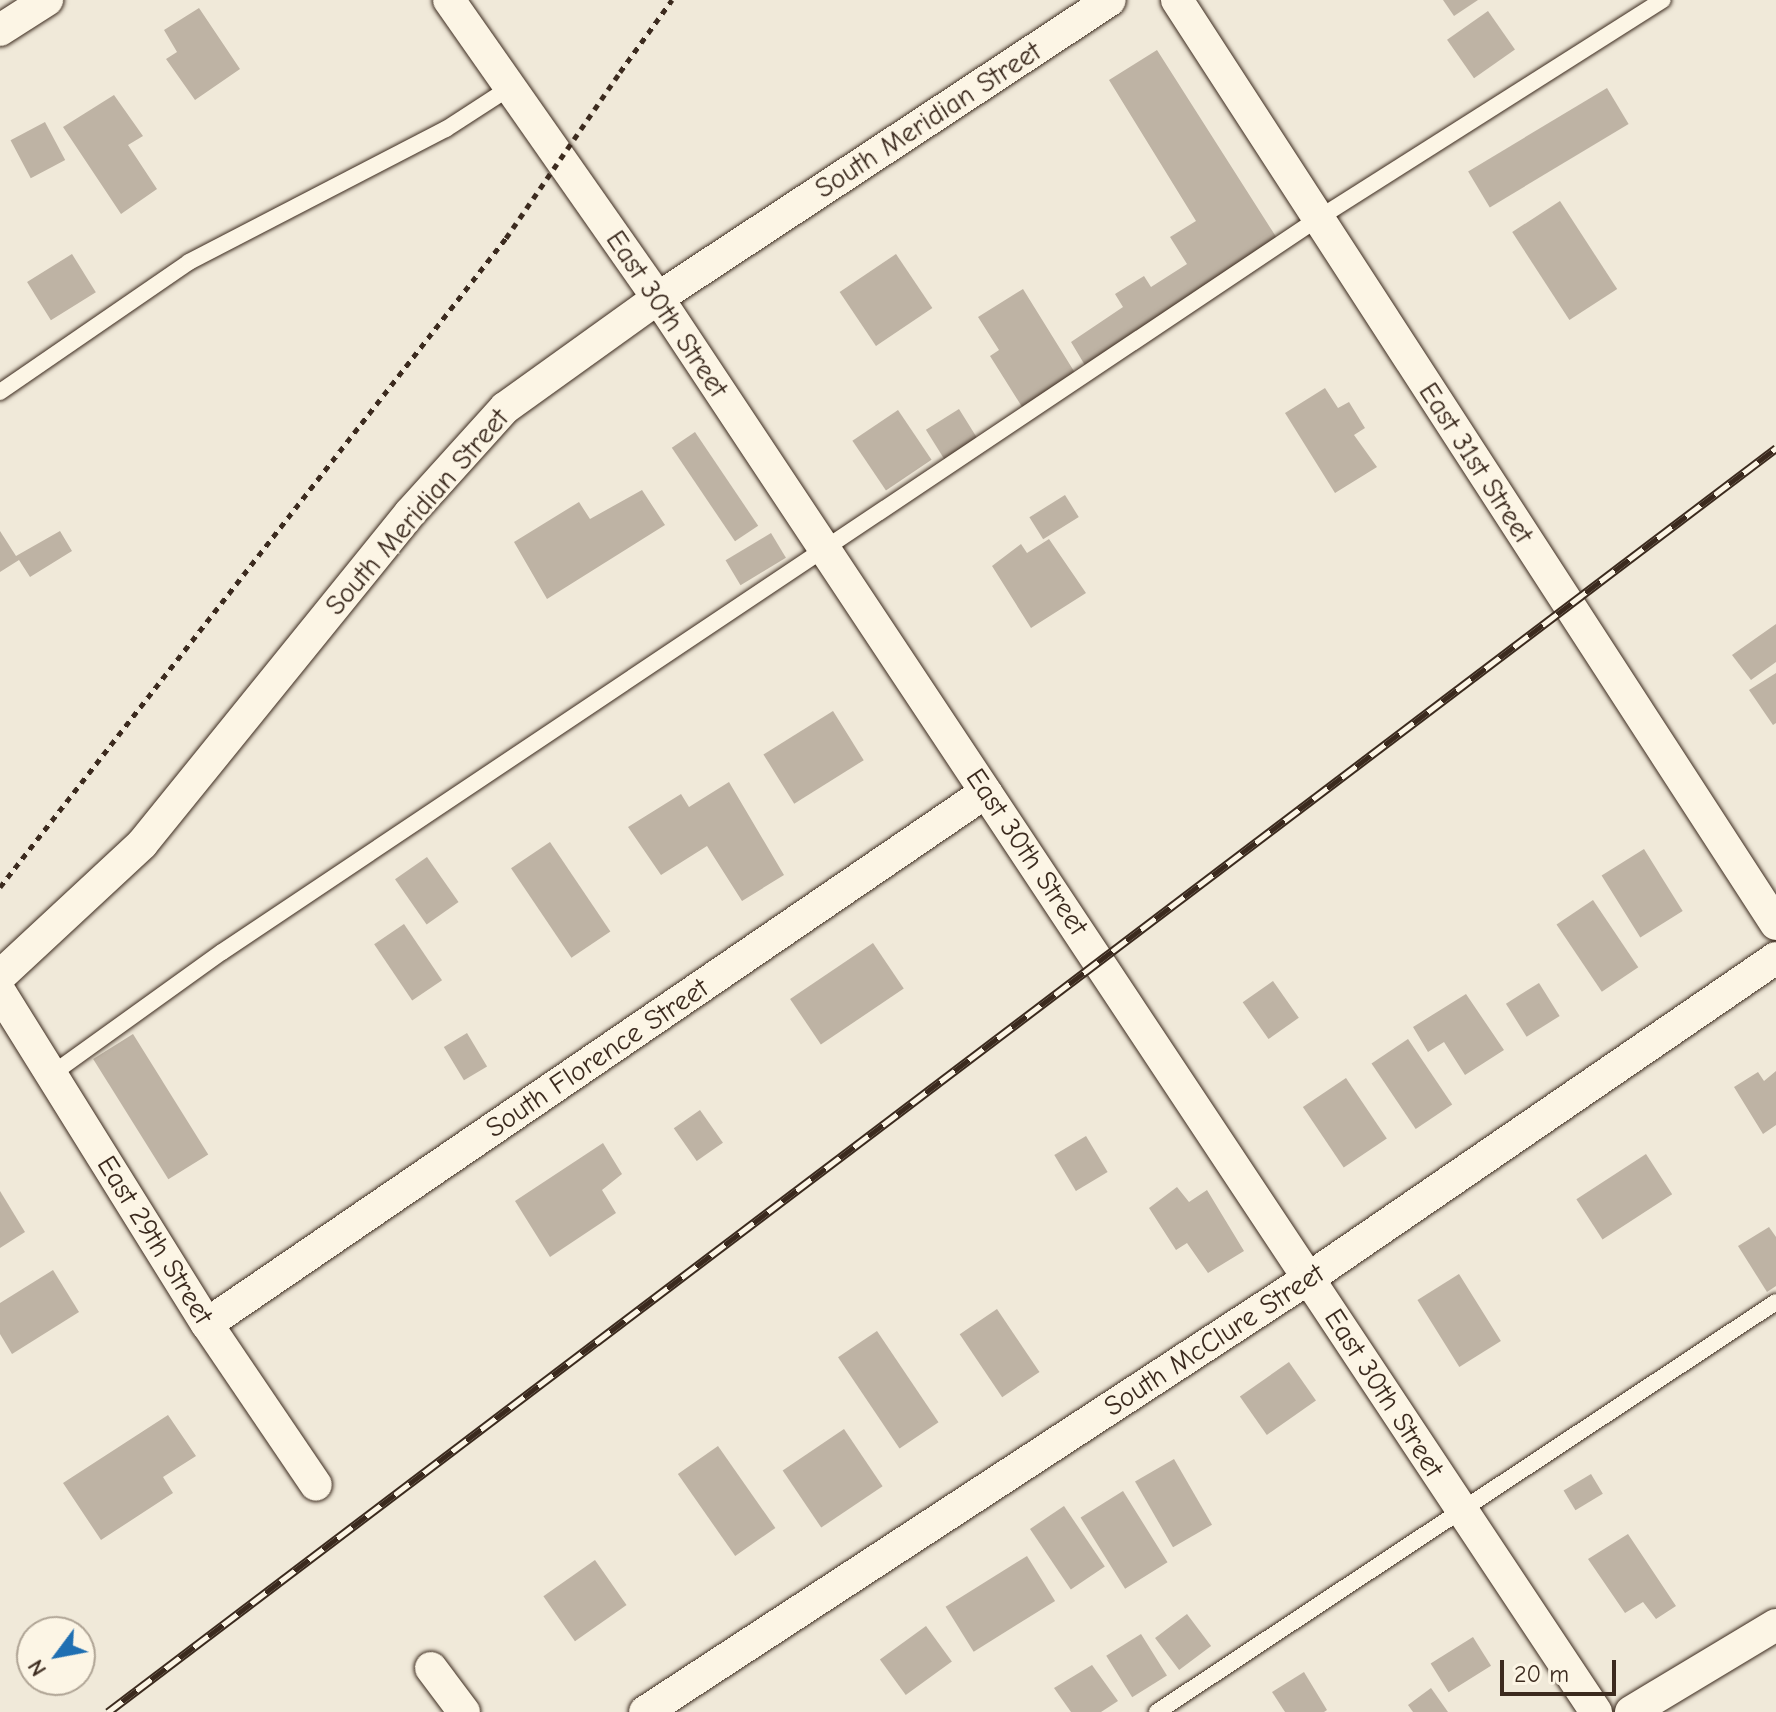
<!DOCTYPE html>
<style>
body{margin:0}
#map{position:relative;width:1776px;height:1712px;overflow:hidden;background:#f0e9d9;font-family:"Comic Neue",sans-serif}
div>[style]{position:absolute}
.building>*{inset:0;background:#beb3a4;transform-origin:0 0}
.path>*{height:5px;margin-top:-2.5px;transform-origin:0;background:repeating-linear-gradient(90deg,#3b2a1e 0 6px,transparent 0 12px)}
.roads{filter:drop-shadow(0 0 2px #3b2a1e) drop-shadow(0 0 2px #3b2a1e)}
.service>*{height:16px;margin:-8px;padding:0 8px;transform-origin:8px;border-radius:8px;background:#fcf5e5}
.minor>*{height:32px;margin:-16px;padding:0 16px;transform-origin:16px;border-radius:16px;background:#fcf5e5}
.rail>*{height:9px;margin-top:-4.5px;transform-origin:0;background:repeating-linear-gradient(90deg,#fcf5e5 0 18px,#3b2a1e 0 36px);box-sizing:border-box;border-block:2px solid #3b2a1e}
.path-bridge>*{height:5px;margin-top:-2.5px;transform-origin:0;background:repeating-linear-gradient(90deg,#3b2a1e 0 6px,transparent 0 12px)}
span{translate:-50% -50%;white-space:nowrap;text-align:center;line-height:1.15;-webkit-text-stroke:6px #fcf5e5;paint-order:stroke}
.street-label{font-size:28px;color:#3b2a1e}
.north{position:absolute;left:16px;top:1616px;width:80px;height:80px;box-sizing:border-box;background:#fcf5e5;border:2px solid #afa495;border-radius:50%;rotate:238deg;font-size:22px;font-weight:700;line-height:32px;text-align:center;color:#3b2a1e}
.north::after{content:'';display:block;margin:auto;width:28px;height:36px;background:#1f6fb2;clip-path:polygon(50% 0,100% 100%,50% 72%,0 100%)}
.scale{position:absolute;left:1500px;top:1660px;width:116px;height:36px;box-sizing:border-box;border:4px solid #3b2a1e;border-top:0;padding-left:10px;font-size:24px;line-height:28px;white-space:nowrap;color:#3b2a1e;-webkit-text-stroke:6px #fcf5e5;paint-order:stroke}
</style>
<div id="map">
<div class="building">
<div style="clip-path:polygon(1443px 0,1478px 0,1454px 16px)"></div>
<div style="clip-path:polygon(199px 8px,240px 69px,195px 100px,166px 59px,177px 52px,164px 30px)"></div>
<div style="left:1488px;top:11px;width:47px;height:50px;rotate:55deg"></div>
<div style="clip-path:polygon(1157px 50px,1280px 243px,1086px 367px,1071px 342px,1123px 307px,1115px 294px,1144px 276px,1151px 287px,1187px 264px,1170px 237px,1196px 221px,1109px 80px)"></div>
<div style="left:1607px;top:88px;width:42px;height:162px;rotate:59deg"></div>
<div style="clip-path:polygon(114px 95px,143px 136px,128px 145px,157px 189px,121px 214px,63px 127px)"></div>
<div style="left:45px;top:122px;width:43px;height:39px;rotate:62deg"></div>
<div style="left:1560px;top:201px;width:105px;height:57px;rotate:57deg"></div>
<div style="left:72px;top:254px;width:45px;height:53px;rotate:58deg"></div>
<div style="left:896px;top:254px;width:65px;height:68px;rotate:56deg"></div>
<div style="clip-path:polygon(1023px 289px,1077px 376px,1024px 410px,990px 356px,999px 350px,978px 317px)"></div>
<div style="clip-path:polygon(1325px 388px,1338px 408px,1349px 402px,1365px 428px,1354px 435px,1377px 467px,1335px 493px,1285px 413px)"></div>
<div style="left:959px;top:409px;width:38px;height:39px;rotate:58deg"></div>
<div style="left:898px;top:410px;width:60px;height:55px;rotate:56deg"></div>
<div style="left:695px;top:432px;width:113px;height:28px;rotate:56deg"></div>
<div style="clip-path:polygon(642px 490px,665px 525px,547px 599px,514px 542px,579px 502px,590px 519px)"></div>
<div style="left:1065px;top:495px;width:26px;height:42px;rotate:58deg"></div>
<div style="clip-path:polygon(0 531px,16px 556px,60px 531px,72px 551px,30px 577px,19px 560px,0 572px)"></div>
<div style="left:771px;top:533px;width:29px;height:53px;rotate:59deg"></div>
<div style="clip-path:polygon(1049px 539px,1086px 593px,1031px 628px,992px 566px,1021px 544px,1027px 553px)"></div>
<div style="clip-path:polygon(1776px 624px,1776px 662px,1751px 680px,1732px 655px)"></div>
<div style="clip-path:polygon(1776px 673px,1776px 723px,1773px 725px,1749px 690px)"></div>
<div style="left:833px;top:711px;width:58px;height:82px;rotate:58deg"></div>
<div style="clip-path:polygon(729px 782px,784px 875px,742px 901px,707px 846px,661px 875px,628px 827px,681px 794px,689px 807px)"></div>
<div style="left:550px;top:842px;width:108px;height:47px;rotate:56deg"></div>
<div style="left:1644px;top:849px;width:73px;height:50px;rotate:58deg"></div>
<div style="left:427px;top:857px;width:55px;height:39px;rotate:55deg"></div>
<div style="left:1593px;top:900px;width:81px;height:44px;rotate:56deg"></div>
<div style="left:404px;top:924px;width:68px;height:36px;rotate:56deg"></div>
<div style="left:873px;top:943px;width:55px;height:100px;rotate:56deg"></div>
<div style="left:1273px;top:981px;width:45px;height:37px;rotate:55deg"></div>
<div style="left:1539px;top:983px;width:39px;height:39px;rotate:58deg"></div>
<div style="clip-path:polygon(1466px 994px,1504px 1050px,1465px 1075px,1444px 1042px,1428px 1052px,1413px 1027px)"></div>
<div style="left:467px;top:1033px;width:39px;height:27px;rotate:59deg"></div>
<div style="left:133px;top:1034px;width:142px;height:47px;rotate:58deg"></div>
<div style="left:1408px;top:1039px;width:79px;height:44px;rotate:56deg"></div>
<div style="clip-path:polygon(1776px 1071px,1776px 1125px,1763px 1134px,1734px 1087px,1758px 1072px,1764px 1081px)"></div>
<div style="left:1346px;top:1078px;width:73px;height:52px;rotate:56deg"></div>
<div style="left:700px;top:1110px;width:40px;height:32px;rotate:55deg"></div>
<div style="left:1086px;top:1136px;width:42px;height:37px;rotate:59deg"></div>
<div style="clip-path:polygon(603px 1143px,622px 1174px,602px 1190px,616px 1213px,550px 1257px,515px 1201px)"></div>
<div style="left:1646px;top:1154px;width:48px;height:83px;rotate:57deg"></div>
<div style="clip-path:polygon(1177px 1187px,1189px 1202px,1207px 1190px,1244px 1251px,1208px 1273px,1187px 1243px,1176px 1250px,1149px 1208px)"></div>
<div style="clip-path:polygon(0 1191px,25px 1232px,0 1248px)"></div>
<div style="clip-path:polygon(1769px 1227px,1776px 1237px,1776px 1286px,1767px 1292px,1738px 1246px)"></div>
<div style="clip-path:polygon(53px 1270px,79px 1312px,12px 1354px,0 1334px,0 1303px)"></div>
<div style="left:1459px;top:1274px;width:79px;height:49px;rotate:58deg"></div>
<div style="left:997px;top:1309px;width:76px;height:45px;rotate:56deg"></div>
<div style="left:877px;top:1331px;width:110px;height:47px;rotate:56deg"></div>
<div style="left:1289px;top:1362px;width:47px;height:60px;rotate:55deg"></div>
<div style="clip-path:polygon(168px 1415px,196px 1456px,163px 1477px,173px 1493px,101px 1540px,63px 1483px)"></div>
<div style="left:844px;top:1429px;width:69px;height:74px;rotate:56deg"></div>
<div style="left:718px;top:1446px;width:100px;height:49px;rotate:55deg"></div>
<div style="left:1174px;top:1459px;width:76px;height:45px;rotate:60deg"></div>
<div style="left:1591px;top:1474px;width:23px;height:32px;rotate:59deg"></div>
<div style="left:1123px;top:1491px;width:84px;height:50px;rotate:58deg"></div>
<div style="left:1064px;top:1506px;width:73px;height:41px;rotate:56deg"></div>
<div style="clip-path:polygon(1628px 1534px,1676px 1606px,1656px 1619px,1643px 1602px,1625px 1613px,1588px 1559px)"></div>
<div style="left:1027px;top:1556px;width:53px;height:96px;rotate:58deg"></div>
<div style="left:595px;top:1560px;width:55px;height:63px;rotate:55deg"></div>
<div style="left:1187px;top:1614px;width:40px;height:40px;rotate:53deg"></div>
<div style="left:926px;top:1626px;width:44px;height:57px;rotate:54deg"></div>
<div style="left:1141px;top:1634px;width:49px;height:41px;rotate:58deg"></div>
<div style="left:1473px;top:1637px;width:34px;height:50px;rotate:58deg"></div>
<div style="clip-path:polygon(1092px 1665px,1118px 1701px,1101px 1712px,1071px 1712px,1054px 1688px)"></div>
<div style="clip-path:polygon(1304px 1672px,1327px 1710px,1324px 1712px,1285px 1712px,1272px 1692px)"></div>
<div style="clip-path:polygon(1431px 1688px,1448px 1712px,1413px 1712px,1408px 1705px)"></div>
</div>
<div class="path">
<div style="left:620px;top:72px;width:89px;rotate:-54.2deg"></div>
<div style="left:0;top:887px;width:823px;rotate:-52.06deg"></div>
</div>
<div class="roads">
<div class="service">
<div style="left:0;top:392px;width:229px;rotate:-34.5deg"></div>
<div style="left:189px;top:262px;width:289px;rotate:-27.4deg"></div>
<div style="left:446px;top:129px;width:77px;rotate:-32.9deg"></div>
<div style="left:52px;top:1074px;width:209px;rotate:-35.7deg"></div>
<div style="left:222px;top:952px;width:1320px;rotate:-33.79deg"></div>
<div style="left:1319px;top:218px;width:407px;rotate:-32.4deg"></div>
<div style="left:1157px;top:1712px;width:742px;rotate:-33.52deg"></div>
</div>
<div class="minor">
<div style="left:449px;top:0;width:364px;rotate:55deg"></div>
<div style="left:658px;top:298px;width:1697px;rotate:56.44deg"></div>
<div style="left:1177px;top:0;width:1101px;rotate:57.05deg"></div>
<div style="left:0;top:30px;width:56px;rotate:-32.6deg"></div>
<div style="left:0;top:976px;width:194px;rotate:-42.9deg"></div>
<div style="left:142px;top:844px;width:426px;rotate:-51deg"></div>
<div style="left:410px;top:513px;width:142px;rotate:-47.9deg"></div>
<div style="left:505px;top:408px;width:188px;rotate:-35.7deg"></div>
<div style="left:658px;top:298px;width:541px;rotate:-33.4deg"></div>
<div style="left:0;top:992px;width:391px;rotate:58.1deg"></div>
<div style="left:207px;top:1324px;width:194px;rotate:55.9deg"></div>
<div style="left:207px;top:1324px;width:943px;rotate:-34.33deg"></div>
<div style="left:431px;top:1668px;width:55px;rotate:53.1deg"></div>
<div style="left:645px;top:1712px;width:793px;rotate:-33.17deg"></div>
<div style="left:1309px;top:1278px;width:566px;rotate:-34.42deg"></div>
<div style="left:1631px;top:1712px;width:169px;rotate:-31deg"></div>
</div>
</div>
<div class="rail">
<div style="left:108px;top:1712px;width:2093px;rotate:-37.15deg"></div>
</div>
<div class="path-bridge">
<div style="left:506px;top:238px;width:201px;rotate:-55.5deg"></div>
</div>
<div class="street-label">
<span style="left:928px;top:120px;rotate:-33deg">South Meridian Street</span>
<span style="left:667px;top:314px;rotate:56deg">East 30th Street</span>
<span style="left:1476px;top:463px;rotate:57deg">East 31st Street</span>
<span style="left:417px;top:512px;rotate:-49deg">South Meridian Street</span>
<span style="left:1027px;top:852px;rotate:56deg">East 30th Street</span>
<span style="left:597px;top:1058px;rotate:-34deg">South Florence Street</span>
<span style="left:155px;top:1240px;rotate:58deg">East 29th Street</span>
<span style="left:1214px;top:1340px;rotate:-33deg">South McClure Street</span>
<span style="left:1384px;top:1393px;rotate:57deg">East 30th Street</span>
</div>
<div class="north">N</div>
<div class="scale">20 m</div>
</div>
